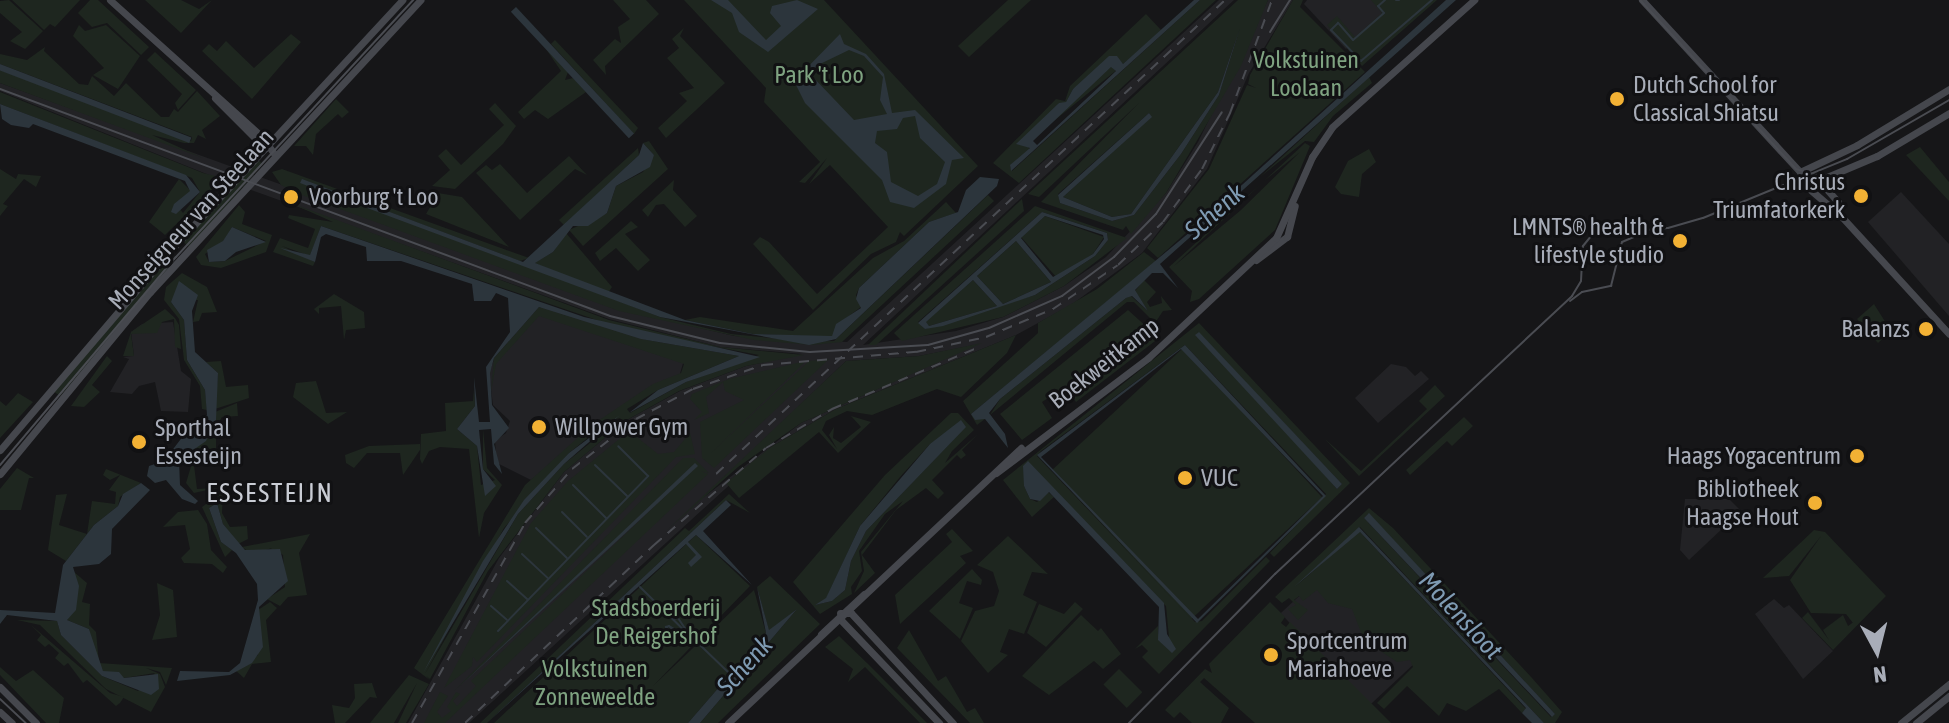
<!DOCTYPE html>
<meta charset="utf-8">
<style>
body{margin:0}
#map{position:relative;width:1949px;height:723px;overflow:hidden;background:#161618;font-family:"Asap Condensed",sans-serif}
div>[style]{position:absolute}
.built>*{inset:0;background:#222225;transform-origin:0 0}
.green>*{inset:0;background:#1e261f;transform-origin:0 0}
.water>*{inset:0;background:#2c353c;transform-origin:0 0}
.stream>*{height:2px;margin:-1px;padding:0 1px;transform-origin:1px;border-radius:1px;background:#2c353c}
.secondary>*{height:7px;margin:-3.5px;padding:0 3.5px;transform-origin:3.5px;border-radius:3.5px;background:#45474d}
.tram>*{height:2px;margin:-1px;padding:0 1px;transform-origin:1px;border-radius:1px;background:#4a4c52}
.rail>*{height:2px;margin-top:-1px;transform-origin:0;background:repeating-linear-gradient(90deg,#4a4c52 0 10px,transparent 0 18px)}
.dots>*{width:22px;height:22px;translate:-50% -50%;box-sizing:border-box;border:4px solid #111113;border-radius:50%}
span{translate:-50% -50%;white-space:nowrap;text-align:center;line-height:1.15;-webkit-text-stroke:6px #111113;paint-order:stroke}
.park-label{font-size:24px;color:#7fa381}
.poi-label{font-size:24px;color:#a8adb8}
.left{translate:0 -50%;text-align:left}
.right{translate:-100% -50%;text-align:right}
.street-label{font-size:24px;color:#a8adb8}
.water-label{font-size:26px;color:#7f9bb3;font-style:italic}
.neighbourhood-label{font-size:26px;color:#c9ccd4;letter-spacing:2px}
.north{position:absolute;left:1837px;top:611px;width:80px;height:80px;-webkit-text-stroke:6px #111113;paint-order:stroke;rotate:173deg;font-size:22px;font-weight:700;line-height:32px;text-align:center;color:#a8adb8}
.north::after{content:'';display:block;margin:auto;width:28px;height:36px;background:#a8adb8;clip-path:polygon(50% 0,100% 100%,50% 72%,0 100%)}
</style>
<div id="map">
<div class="built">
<div style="clip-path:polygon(evenodd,1219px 0,1234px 0,863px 345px,956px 331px,1003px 317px,1064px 286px,1106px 257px,1166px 193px,1198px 142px,1268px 0,1293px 0,1249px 73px,1207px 169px,1142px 253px,1071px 305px,1016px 335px,836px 409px,771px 447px,469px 723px,408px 723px,499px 558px,564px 472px,625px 421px,680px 391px,746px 366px,802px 354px,720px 347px,609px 319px,204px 173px,0 91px,0 83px,637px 313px,734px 336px,847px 342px,1219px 0,975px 345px,801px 423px,704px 497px,846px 361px,919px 356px,975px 345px)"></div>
<div style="clip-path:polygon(1307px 0,1403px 0,1346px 49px,1304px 4px)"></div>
<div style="clip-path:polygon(1901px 192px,1949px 244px,1949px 316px,1868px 222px)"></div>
<div style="clip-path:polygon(542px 306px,686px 353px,679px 377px,621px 411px,531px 480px,497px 463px,495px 441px,506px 433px,510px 421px,493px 405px,489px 373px,494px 360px)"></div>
<div style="clip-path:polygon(173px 322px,181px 371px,191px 379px,188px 412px,161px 411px,155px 382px,139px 386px,132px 394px,110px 392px,129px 359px,123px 357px,134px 356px,131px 332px,142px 324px)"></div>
<div style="clip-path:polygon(1391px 364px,1406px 367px,1415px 376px,1421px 371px,1429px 379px,1378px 423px,1355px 398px)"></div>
<div style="clip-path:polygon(1685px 499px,1729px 499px,1741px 511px,1689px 560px,1680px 550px)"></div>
<div style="left:1356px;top:543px;width:128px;height:103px;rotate:47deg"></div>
<div style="clip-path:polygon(1774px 599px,1784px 608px,1789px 605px,1833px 651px,1803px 679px,1755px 614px)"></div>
</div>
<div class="green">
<div style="clip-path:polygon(9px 0,43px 31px,25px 49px,10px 41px,22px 32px,0 13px,0 1px)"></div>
<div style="clip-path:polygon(12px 0,80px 0,55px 27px,50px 24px,44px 30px)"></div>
<div style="clip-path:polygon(90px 0,98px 0,149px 47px,141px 55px,107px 23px,92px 27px,78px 13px)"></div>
<div style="clip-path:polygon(145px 0,181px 0,199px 9px,212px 0,181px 33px)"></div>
<div style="clip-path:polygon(613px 0,646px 0,659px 14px,605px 66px,606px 75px,593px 60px,615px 39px,621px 43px,618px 27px,630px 19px)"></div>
<div style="clip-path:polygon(684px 0,824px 0,978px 166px,904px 236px,900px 232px,896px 242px,871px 254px,813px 310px,753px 244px,760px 237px,769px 242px,817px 294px,888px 227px,830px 165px,809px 184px,827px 158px,805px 183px,799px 182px,820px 162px,764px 102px,766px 88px)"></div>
<div style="clip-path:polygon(1008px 0,1031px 0,969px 57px,958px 46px)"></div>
<div style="clip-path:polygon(1200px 0,1216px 0,1019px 183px,993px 163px,1056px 99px,1065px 101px,1070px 86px,1146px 14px,1162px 31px,1123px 64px,1119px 60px,1073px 89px,1065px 104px,1059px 103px,1028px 146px,1030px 151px,1010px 166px,1012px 171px)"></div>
<div style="clip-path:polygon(evenodd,1238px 0,1268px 0,1241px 66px,1166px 193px,1131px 234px,1126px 226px,1123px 230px,1041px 202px,1139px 103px,1039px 197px,1028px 194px,1238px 0,1240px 28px,1219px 95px,1181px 154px,1134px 215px,1112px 221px,1060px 203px,1058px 194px,1149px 113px,1151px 117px,1063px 197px,1112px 217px,1131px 214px,1218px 92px,1240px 28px)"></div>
<div style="clip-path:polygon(1293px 0,1303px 0,1300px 7px,1365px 72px,1158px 258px,1147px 248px,1209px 169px,1247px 85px,1256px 88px,1248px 84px,1250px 75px)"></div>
<div style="clip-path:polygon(1371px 0,1437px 0,1362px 66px,1327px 25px,1337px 16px,1355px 37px,1382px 13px)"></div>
<div style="clip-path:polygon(79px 25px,85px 31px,106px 25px,140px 56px,118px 89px,93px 75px,104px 68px,73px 36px)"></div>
<div style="clip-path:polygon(684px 28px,680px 36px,725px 83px,666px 138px,658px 128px,687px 101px,679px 93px,694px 88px,667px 58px,679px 48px,672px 39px)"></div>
<div style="clip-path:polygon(291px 34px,301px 42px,252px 99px,202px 51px,209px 44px,217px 51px,226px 41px,254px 68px)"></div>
<div style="clip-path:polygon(555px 40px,638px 128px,634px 134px,551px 44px)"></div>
<div style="clip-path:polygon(45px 47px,44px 51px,79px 84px,88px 85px,92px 76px,114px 96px,126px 83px,161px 117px,169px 117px,174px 109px,178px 112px,197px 91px,220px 116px,202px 130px,206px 139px,198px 135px,194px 143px,184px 143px,152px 135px,203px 158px,0 83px,0 70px,191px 141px,192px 137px,0 64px,0 54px,27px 60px)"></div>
<div style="clip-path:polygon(546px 49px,568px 72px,565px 80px,573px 78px,586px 92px,548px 119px,535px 110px,524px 119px,518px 112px,561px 71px)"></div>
<div style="clip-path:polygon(155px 52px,196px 90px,178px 110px,175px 103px,182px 94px,147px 60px)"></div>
<div style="left:1112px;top:66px;width:6px;height:110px;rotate:51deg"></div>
<div style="clip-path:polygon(1369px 77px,1372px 83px,1333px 116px,1314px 142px,1305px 141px,1260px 177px)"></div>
<div style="clip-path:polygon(0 92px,203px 173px,224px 178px,165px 235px,149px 222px,179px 179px,191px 191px,177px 205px,183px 213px,200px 192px,192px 178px,0 104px)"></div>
<div style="clip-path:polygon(336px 99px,349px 112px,342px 118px,338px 114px,316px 134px,313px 155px,306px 146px,294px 146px)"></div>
<div style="clip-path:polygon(495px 103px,516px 126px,503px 144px,455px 189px,432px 186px,450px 170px,438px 156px,446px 149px,461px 165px,504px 125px,489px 109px)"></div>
<div style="clip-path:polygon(649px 141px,668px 169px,583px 246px,569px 230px,607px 213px,616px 186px,643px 172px,654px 155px,643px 143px)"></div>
<div style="clip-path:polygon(1305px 143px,1310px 146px,1275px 230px,1199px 299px,1190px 302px,1192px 291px,1169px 267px,1262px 183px,1174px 266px,1241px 210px,1300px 152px,1264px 181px)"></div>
<div style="clip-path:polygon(1920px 147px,1949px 182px,1949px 201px,1906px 155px)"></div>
<div style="clip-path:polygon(638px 148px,639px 155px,564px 225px,559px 220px)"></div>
<div style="clip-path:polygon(1369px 149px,1376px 162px,1362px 174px,1359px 197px,1341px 194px,1335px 187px,1348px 161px)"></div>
<div style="clip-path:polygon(569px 156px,587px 175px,575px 169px,520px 220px,476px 173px,486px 165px,492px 170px,500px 164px,527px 193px)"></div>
<div style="left:256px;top:158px;width:9px;height:111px;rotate:41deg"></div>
<div style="clip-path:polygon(0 169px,16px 179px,18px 174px,41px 176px,36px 187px,24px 179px,3px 204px,8px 206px,0 216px)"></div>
<div style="clip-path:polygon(282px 169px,529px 258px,520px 261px,301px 179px,660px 317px,731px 334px,810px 342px,834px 341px,988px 195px,994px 201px,842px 342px,812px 345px,754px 340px,619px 311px,299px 194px,281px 185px,272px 172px)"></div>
<div style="clip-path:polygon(674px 180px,673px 190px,697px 216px,685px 227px,664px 204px,656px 205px,648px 217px,642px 210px)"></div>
<div style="clip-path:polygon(430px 192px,436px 193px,433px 201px,438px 193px,462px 197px,509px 247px,426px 214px,433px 202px)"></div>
<div style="clip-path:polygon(1022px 199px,1024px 211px,876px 345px,868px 345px)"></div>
<div style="clip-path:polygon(evenodd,288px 202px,609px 320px,720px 347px,804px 355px,746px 366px,679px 391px,625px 421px,564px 472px,488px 571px,430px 679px,426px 676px,431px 681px,414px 668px,525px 485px,592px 425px,653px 384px,681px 373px,684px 364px,539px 316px,496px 364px,491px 392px,494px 358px,539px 307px,641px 339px,739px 356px,658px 390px,627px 409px,630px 413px,686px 382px,759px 355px,626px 330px,321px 226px,310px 256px,282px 246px,315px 262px,313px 266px,273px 252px,280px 238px,308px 248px,315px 229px,288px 218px,289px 215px,333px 222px,288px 202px,621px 418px,564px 464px,518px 514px,425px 674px,504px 528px,569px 453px,610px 420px,621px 418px)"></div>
<div style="clip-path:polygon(946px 202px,956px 213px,929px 222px,859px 288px,856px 295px,861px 307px,838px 324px,832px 337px,753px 334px,685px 320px,700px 317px,793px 331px,873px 258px,904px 241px)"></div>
<div style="clip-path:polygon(evenodd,239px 205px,245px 212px,242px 224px,272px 235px,266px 252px,221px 268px,201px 265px,196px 257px,239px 205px,232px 227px,266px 241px,225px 261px,209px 262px,205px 254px,223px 242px,232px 227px)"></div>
<div style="clip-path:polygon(evenodd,1035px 206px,1127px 238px,1064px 286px,1003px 317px,902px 341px,894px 333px,1035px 206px,1042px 212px,1107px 233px,1108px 240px,1095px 256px,1035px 295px,925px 329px,918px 322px,1042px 212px)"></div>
<div style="clip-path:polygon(1045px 216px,1104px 237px,1093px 254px,1057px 278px,1021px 237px)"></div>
<div style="clip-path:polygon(631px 221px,638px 227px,625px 234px,650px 260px,638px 271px,616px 248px,600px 261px,595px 253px)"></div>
<div style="clip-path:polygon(566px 233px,612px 287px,608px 293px,534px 263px,553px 252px)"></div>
<div style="clip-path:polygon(1016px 241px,1051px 282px,1003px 304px,977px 276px)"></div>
<div style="clip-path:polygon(1144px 252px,1156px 261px,971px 414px,985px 419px,977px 425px,963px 401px,1038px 333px,1038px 323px,1097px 289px)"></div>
<div style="clip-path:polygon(162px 262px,170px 269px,60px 396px,53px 391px)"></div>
<div style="clip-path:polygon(182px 273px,207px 287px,217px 312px,202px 313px,199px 321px,193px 322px,198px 300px,171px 302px,184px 320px,187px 360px,205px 390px,207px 410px,202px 409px,200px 386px,184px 360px,179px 319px,164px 300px,166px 287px)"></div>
<div style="clip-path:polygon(973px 280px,997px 306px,929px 326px,925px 322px)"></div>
<div style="clip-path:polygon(1144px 280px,1156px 292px,1147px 302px,1150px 307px,1162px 303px,1161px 296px,1172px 310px,1163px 311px,1155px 323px,1134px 302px,1127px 302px,990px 415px,1000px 399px,1126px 298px,1131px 296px,1148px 311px,1135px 291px)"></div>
<div style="clip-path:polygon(334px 294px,364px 312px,365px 328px,346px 330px,344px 340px,341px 306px,319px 308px,319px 314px,314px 309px)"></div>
<div style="clip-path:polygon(1874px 304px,1891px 331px,1878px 343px,1857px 319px)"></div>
<div style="clip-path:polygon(165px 309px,175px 318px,179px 325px,181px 349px,175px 347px,174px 319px,162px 322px,157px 333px,131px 334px,134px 356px,123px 356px,131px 332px)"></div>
<div style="clip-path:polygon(1128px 310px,1159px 338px,1076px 402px,1065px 387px,1042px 402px,1052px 418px,1022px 440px,1000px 414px)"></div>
<div style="clip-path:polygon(evenodd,1199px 323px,1350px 483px,1274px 557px,1270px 553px,1326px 494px,1185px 345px,1041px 451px,1037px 456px,1195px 622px,1202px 621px,1266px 557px,1270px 561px,1159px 674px,1142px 657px,1148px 651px,1142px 645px,1135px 649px,1158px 626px,1158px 634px,1169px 638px,1166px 606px,1027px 469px,1024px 486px,1030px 499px,1037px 502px,1048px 492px,1054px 497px,1032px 517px,1003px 480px,1199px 323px,1197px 331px,1342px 484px,1337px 489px,1197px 331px)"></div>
<div style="clip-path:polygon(1016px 335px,1007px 353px,961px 397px,937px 389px,872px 415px,847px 411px,826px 421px,822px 430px,837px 449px,829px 435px,834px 427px,833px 438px,841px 443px,861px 427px,851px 416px,871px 422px,838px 453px,819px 432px,739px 498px,726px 483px,771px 447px,836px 409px)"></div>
<div style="clip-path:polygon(982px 343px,801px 423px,738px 467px,665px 532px,846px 361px,919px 356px)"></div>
<div style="left:1183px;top:348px;width:204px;height:179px;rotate:47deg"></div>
<div style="clip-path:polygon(107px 356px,112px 361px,92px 385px,100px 392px,84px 407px,71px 406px)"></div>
<div style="clip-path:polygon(829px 359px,714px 468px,702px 458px,700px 422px,744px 400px,725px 391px,723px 382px,706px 397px,709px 413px,694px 420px,702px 412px,690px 399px,692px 394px,729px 379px,806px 361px,709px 455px,809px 361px)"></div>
<div style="clip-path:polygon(221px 361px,226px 387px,248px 385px,249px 398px,215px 409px,218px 373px,206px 362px)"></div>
<div style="clip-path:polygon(316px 381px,326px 413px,347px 412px,328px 424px,293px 397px,296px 383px)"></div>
<div style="clip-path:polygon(1435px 385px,1445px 396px,1359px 476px,1325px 439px,1361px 471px,1427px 409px,1419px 401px)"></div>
<div style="clip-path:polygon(474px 389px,475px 406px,457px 429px,477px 446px,481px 485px,495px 480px,483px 469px,483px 429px,487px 468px,502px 485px,484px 513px,479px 538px,469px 449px,440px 447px,429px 451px,422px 464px,420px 459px,421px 434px,446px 431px,445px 403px,473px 401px)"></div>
<div style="clip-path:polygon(18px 393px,33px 402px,0 438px,0 401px,6px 406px)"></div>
<div style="clip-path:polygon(237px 403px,238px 416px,222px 417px,216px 427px,216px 450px,201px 448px,193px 457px,197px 489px,216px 488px,194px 493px,186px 483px,192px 463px,187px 450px,207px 437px,215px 412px)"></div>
<div style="clip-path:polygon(evenodd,951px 413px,958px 413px,974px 430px,952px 451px,945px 463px,978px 434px,962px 450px,966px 455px,961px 459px,957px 455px,932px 480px,944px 493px,938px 499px,926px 488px,896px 510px,862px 555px,875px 573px,854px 593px,864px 571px,861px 552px,903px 501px,885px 514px,859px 551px,862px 571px,851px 587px,852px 594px,820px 614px,793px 582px,885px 475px,951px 413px,953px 440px,866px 531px,851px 561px,845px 590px,832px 601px,815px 605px,826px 599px,860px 526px,900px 477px,930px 444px,953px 440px)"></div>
<div style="clip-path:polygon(1464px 417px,1473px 426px,1452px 446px,1447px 441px,1410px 475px,1406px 470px)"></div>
<div style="clip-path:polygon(629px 431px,658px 454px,674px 452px,690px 433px,695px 454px,676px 457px,477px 662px,473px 657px,472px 666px,444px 688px,531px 523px,568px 481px)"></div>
<div style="clip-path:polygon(369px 446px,420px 444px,420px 450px,403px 475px,400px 453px,367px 453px,354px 468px,346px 463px,345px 455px)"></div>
<div style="clip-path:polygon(683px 458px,694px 458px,709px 473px,701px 471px,708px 474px,445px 723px,424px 723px,440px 692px,448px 696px,437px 712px,442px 718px,451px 711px,447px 707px,456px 692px,460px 694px,453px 701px,457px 706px,476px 686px,471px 681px,697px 466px,454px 691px)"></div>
<div style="clip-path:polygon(17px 468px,34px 478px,29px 478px,21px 510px,0 510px,0 489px)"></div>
<div style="clip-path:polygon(106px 469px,141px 483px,120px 497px,118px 506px,94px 525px,66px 561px,48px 550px,56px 495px,67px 494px,59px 525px,87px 534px,92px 501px,115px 504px,116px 492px,109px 490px,120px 475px,110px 480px,103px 475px)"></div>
<div style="clip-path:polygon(223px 492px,222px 513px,230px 527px,247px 526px,248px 539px,238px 544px,223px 524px,217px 503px,209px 508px,221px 542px,232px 550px,225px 557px,202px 507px)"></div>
<div style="clip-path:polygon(729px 494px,750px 513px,726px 500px,487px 723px,480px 723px,685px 528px,689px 531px)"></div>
<div style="clip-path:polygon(evenodd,1369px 508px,1393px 528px,1532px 678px,1562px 712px,1555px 723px,1544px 723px,1360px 527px,1295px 587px,1359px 531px,1526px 709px,1522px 713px,1499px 689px,1466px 711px,1447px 703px,1439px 716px,1407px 686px,1384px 709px,1377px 703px,1413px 667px,1410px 660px,1397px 662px,1376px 648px,1362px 635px,1352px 609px,1328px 603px,1317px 590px,1303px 601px,1299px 596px,1294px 600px,1308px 610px,1298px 620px,1288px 609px,1296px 605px,1289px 598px,1282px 603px,1275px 597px,1369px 508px,1368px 514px,1369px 514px,1555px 714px,1551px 717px,1364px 518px,1368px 514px)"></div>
<div style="clip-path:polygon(198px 510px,207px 524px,211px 550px,227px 567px,223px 573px,212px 564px,184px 563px,181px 558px,190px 549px,185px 525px,163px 527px,178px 512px)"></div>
<div style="clip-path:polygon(952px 529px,973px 551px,960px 556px,966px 563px,900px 624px,895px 595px,952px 542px,946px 534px)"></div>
<div style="clip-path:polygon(1814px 530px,1825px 532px,1886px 596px,1833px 650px,1802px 618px,1808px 612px,1829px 640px,1823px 630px,1843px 615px,1848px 626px,1858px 619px,1853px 623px,1846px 614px,1811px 613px,1790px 580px,1821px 536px,1789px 576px,1763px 578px)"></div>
<div style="clip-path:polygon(310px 534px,299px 553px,307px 595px,288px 597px,280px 606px,267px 599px,285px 587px,283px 555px,276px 550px,278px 574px,260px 573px,261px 556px,272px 548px,252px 554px,242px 547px)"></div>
<div style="clip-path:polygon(696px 535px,750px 586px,653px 686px,754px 590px,766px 633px,688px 723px,494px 723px)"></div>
<div style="clip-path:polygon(1008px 536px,1048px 574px,1032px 572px,1023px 595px,1037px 602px,1024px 634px,1009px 629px,1000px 652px,1008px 655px,988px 673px,961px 641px,975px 611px,994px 606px,999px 591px,993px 572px,977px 565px)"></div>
<div style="clip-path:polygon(972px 569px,982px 580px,981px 585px,967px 581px,959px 603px,973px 608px,960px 639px,929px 611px)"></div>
<div style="clip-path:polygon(74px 572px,87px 583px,82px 602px,90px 604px,89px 625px,96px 632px,99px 663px,172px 668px,166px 685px,160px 672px,146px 668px,160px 674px,165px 687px,151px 712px,106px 689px,40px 625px,17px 620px,57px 621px,61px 635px,102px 676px,138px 691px,155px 673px,124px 678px,103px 671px,97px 664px,89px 629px,67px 620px,68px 612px,76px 609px)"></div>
<div style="clip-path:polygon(770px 576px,820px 624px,718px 723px,700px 723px,797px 609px,769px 631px,757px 587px)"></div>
<div style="clip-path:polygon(157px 583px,173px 590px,177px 637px,152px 640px,160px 615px)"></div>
<div style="clip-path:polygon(270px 602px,277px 608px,266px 620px,271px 662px,252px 664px,244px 678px,235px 670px,258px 655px,258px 610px)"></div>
<div style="clip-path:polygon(1075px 602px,1083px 609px,1046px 647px,1027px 633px,1039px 604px,1064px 614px)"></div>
<div style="clip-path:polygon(1270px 602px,1285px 617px,1281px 623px,1286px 627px,1290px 622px,1391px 723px,1255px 723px,1204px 678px,1200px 682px,1229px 708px,1221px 723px,1192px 723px,1180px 712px,1174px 718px,1165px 710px,1205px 669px,1212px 673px,1209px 664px)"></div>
<div style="clip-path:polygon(1081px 615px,1098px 631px,1101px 628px,1121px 654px,1103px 669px,1094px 661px,1049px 695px,1022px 676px)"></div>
<div style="clip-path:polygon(31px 625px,110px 693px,124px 697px,120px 703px,116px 706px,87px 680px,83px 683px,68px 663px,64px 666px,55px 658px,59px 653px,49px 644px,45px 647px,37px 640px,41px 635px)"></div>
<div style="clip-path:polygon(909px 630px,938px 681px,946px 676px,967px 712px,975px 708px,984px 723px,970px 723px,897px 648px)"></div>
<div style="clip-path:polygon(839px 636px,867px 663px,927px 723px,920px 723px,865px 667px,848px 682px,853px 669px,825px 647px)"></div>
<div style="clip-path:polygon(0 667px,16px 681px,33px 670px,64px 698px,59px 723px,46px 723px,0 675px)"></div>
<div style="left:1119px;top:669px;width:33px;height:22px;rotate:45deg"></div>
<div style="clip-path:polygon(409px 675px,429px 684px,406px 723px,398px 723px,417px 683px,394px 723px,370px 723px)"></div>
<div style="clip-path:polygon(372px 683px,377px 698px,370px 697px,345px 723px,335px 723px,332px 705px,349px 708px,355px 698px,354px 684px)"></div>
</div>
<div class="water">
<div style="clip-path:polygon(711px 0,728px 0,766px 40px,781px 26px,770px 13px,772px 6px,797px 0,818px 9px,768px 52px,739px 32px,732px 13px)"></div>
<div style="clip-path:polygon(evenodd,1194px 0,1200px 0,1011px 171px,1010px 165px,1030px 148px,1016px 144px,1059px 103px,1066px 102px,1073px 89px,1109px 56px,1117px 56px,1123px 64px,1194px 0,1111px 67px,1116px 71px,1037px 145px,1033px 141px,1111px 67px)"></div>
<div style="clip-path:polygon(1446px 0,1456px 0,1160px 264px,1178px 288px,1163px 273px,1152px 273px,1135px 290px,1148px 311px,1132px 296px,1126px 298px,1000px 399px,989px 413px,1005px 434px,1008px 448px,985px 419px,975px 420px,971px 414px,1190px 232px)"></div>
<div style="left:516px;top:7px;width:173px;height:7px;rotate:47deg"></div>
<div style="clip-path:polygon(1240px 28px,1219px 95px,1181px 154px,1134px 215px,1112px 221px,1060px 203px,1058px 195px,1149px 113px,1152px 117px,1063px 197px,1112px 217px,1131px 214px,1218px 92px)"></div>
<div style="clip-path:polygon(evenodd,840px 34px,844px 44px,866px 54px,884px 74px,892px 113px,915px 110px,964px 158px,952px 160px,946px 184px,914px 208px,890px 202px,882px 180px,805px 103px,794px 81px,840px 34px,849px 50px,864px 56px,883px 77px,880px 100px,887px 114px,854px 120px,812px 76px,820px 64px,849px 50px,840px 34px,915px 116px,920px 138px,945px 162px,937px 184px,918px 196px,891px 182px,887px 152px,875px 143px,877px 131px,897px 129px,903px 118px,915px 116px)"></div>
<div style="left:0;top:64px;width:205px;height:6px;rotate:21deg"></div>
<div style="clip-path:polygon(0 104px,186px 175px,200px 192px,176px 214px,171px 212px,174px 204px,190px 191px,185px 181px,33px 124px,29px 128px,11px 125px,2px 119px)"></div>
<div style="clip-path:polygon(643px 143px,654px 155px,650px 167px,616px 186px,607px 213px,588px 226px,573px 226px,553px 252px,535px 263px,685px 320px,753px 334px,832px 336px,836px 324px,861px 308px,856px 299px,859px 288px,929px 222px,958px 212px,966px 190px,980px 177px,999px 179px,997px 186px,836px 339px,809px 345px,660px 317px,300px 183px,302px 179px,523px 262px,639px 155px)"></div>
<div style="clip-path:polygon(evenodd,1042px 212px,1107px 233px,1108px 240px,1095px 256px,1035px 295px,943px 326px,925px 329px,918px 323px,1042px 212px,1045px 216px,1103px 235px,1104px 239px,1093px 254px,1053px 277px,1021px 238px,1045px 216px,1042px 212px,1016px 241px,1051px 282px,1003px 304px,977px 276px,1016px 241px,1042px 212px,973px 280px,997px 306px,929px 326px,926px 322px,973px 280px)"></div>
<div style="clip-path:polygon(321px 226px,584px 317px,760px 357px,686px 382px,629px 413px,658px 390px,739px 356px,641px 339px,539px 307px,494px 358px,490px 373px,492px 405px,509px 428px,494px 444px,502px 474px,494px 464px,491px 429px,479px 430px,483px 469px,496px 486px,485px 496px,477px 446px,457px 429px,475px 406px,474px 377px,479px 422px,490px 422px,486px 367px,510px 332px,508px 298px,496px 293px,491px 301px,474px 301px,472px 284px,401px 261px,367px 261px,366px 247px,326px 234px,321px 237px,315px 262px,280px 248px,310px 255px)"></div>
<div style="clip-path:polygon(232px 227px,266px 242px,236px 252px,225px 261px,209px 262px,207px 250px,223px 241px)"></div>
<div style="clip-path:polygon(179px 281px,198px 295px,192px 311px,195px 352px,218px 373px,216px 420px,206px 441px,179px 460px,180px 485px,198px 501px,195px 504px,182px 499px,166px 480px,155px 483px,147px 476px,149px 466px,164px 461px,190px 427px,207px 415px,205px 390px,187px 360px,184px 320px,171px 302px)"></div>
<div style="clip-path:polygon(1199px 332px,1342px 484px,1337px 489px,1195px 335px)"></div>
<div style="clip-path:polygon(evenodd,1185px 345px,1326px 496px,1197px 623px,1037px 455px,1185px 345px,1181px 349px,1323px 496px,1198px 619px,1041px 457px,1181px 349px)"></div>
<div style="clip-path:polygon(620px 415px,564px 464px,518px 514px,423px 673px,483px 561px,524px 500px,569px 453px)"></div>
<div style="clip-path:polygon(961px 420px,966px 427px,866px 531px,851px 561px,845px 590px,832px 601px,815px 605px,826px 598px,860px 526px,930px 444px)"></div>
<div style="clip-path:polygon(1028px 461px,1164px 603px,1167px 634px,1176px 649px,1172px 653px,1158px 640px,1159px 607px,1049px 492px,1040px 501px,1030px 499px,1024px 486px,1023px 466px)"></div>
<div style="clip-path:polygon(695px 463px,698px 466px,459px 687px,560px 591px)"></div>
<div style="clip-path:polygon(141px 483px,150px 490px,112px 529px,111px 554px,99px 564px,73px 567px,79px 586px,76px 610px,67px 620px,89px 629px,103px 671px,119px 672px,124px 678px,158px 674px,159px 689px,151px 695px,102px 676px,61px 635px,57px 621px,7px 615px,0 624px,0 610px,55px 613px,63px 565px,94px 525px,118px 506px,123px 494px)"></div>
<div style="clip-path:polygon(726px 500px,731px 505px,703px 531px,752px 585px,696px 535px,688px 542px,702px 557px,691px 567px,688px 563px,696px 555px,686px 544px,487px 723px)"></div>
<div style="clip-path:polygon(217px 503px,223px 524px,245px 550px,280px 549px,288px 581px,259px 607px,263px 647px,252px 663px,230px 675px,177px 681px,180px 671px,229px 672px,240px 663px,258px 600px,257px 584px,236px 553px,221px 542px,209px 508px)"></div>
<div style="clip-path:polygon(1369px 513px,1555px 714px,1552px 717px,1364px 518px)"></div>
<div style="clip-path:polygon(1359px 527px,1544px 723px,1532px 723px,1522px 713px,1526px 708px,1360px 532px,1294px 587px)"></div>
<div style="clip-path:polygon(757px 587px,769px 630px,797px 609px,700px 723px,688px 723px,766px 633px)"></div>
</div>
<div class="stream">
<div style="left:1385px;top:0;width:9px;rotate:139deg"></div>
<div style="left:1378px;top:6px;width:9px;rotate:49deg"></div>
<div style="left:1384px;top:13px;width:41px;rotate:138.9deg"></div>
<div style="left:1353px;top:40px;width:23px;rotate:-131deg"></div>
<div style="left:1338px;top:23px;width:10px;rotate:135deg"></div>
<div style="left:1331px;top:30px;width:43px;rotate:45.9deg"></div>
<div style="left:1361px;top:61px;width:94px;rotate:-40.7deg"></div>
<div style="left:1396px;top:0;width:3px"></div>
<div style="left:595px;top:465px;width:45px;rotate:44.1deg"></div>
<div style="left:573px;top:485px;width:47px;rotate:45deg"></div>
<div style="left:562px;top:512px;width:35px;rotate:45deg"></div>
<div style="left:536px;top:528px;width:43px;rotate:44.1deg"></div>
<div style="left:522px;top:554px;width:35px;rotate:43deg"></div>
<div style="left:507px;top:581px;width:27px;rotate:42deg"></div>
<div style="left:640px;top:587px;width:78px;rotate:44.5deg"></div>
<div style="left:491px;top:606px;width:21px;rotate:41deg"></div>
<div style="left:673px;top:619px;width:5px;rotate:-11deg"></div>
<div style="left:678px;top:618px;width:18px;rotate:56deg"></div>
<div style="left:669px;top:626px;width:14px;rotate:30deg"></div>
<div style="left:498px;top:631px;width:216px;rotate:-45.9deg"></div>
<div style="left:648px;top:476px;width:42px;rotate:-135deg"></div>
<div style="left:684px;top:631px;width:4px;rotate:135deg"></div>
<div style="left:681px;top:634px;width:2px;rotate:153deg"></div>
<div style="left:679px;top:635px;width:1px;rotate:135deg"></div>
<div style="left:678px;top:636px;width:3px;rotate:180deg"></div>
<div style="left:675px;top:636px;width:13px;rotate:-135deg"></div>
<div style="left:666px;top:627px;width:3px;rotate:-18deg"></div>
<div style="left:669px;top:626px;width:13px;rotate:42deg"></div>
<div style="left:679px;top:635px;width:5px;rotate:37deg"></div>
<div style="left:683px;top:638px;width:6px;rotate:-9deg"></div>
<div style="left:700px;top:645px;width:45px;rotate:44.1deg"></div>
</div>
<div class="secondary">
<div style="left:110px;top:0;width:205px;rotate:42deg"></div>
<div style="left:262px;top:137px;width:22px;rotate:54deg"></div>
<div style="left:1642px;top:0;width:234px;rotate:47.4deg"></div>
<div style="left:1800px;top:172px;width:25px;rotate:29deg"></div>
<div style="left:1822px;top:184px;width:24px;rotate:48deg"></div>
<div style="left:1838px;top:202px;width:14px;rotate:78deg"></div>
<div style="left:215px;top:98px;width:71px;rotate:45deg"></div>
<div style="left:1800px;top:172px;width:63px;rotate:-25.3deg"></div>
<div style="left:1857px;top:145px;width:108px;rotate:-31.3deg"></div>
<div style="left:1801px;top:174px;width:13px;rotate:67deg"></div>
<div style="left:1806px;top:186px;width:46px;rotate:40.6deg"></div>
<div style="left:1841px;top:216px;width:160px;rotate:47.5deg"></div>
<div style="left:1815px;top:182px;width:67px;rotate:-22.8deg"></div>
<div style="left:1877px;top:156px;width:84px;rotate:-30.8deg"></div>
<div style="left:1256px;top:260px;width:39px;rotate:-37deg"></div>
<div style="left:1287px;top:237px;width:32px;rotate:-76deg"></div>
<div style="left:0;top:450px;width:259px;rotate:-49.5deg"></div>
<div style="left:168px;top:253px;width:345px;rotate:-47.2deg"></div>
<div style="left:996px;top:473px;width:191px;rotate:-37.1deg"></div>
<div style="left:1148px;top:358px;width:175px;rotate:-43.2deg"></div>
<div style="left:1276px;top:238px;width:89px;rotate:-66deg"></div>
<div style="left:1312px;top:157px;width:36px;rotate:-56deg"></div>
<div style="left:1332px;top:127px;width:191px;rotate:-41.8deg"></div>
<div style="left:0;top:474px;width:236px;rotate:-50.5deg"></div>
<div style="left:150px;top:292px;width:398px;rotate:-47.2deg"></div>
<div style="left:840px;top:613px;width:11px"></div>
<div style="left:851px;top:613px;width:150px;rotate:47.2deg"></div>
<div style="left:840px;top:619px;width:144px;rotate:46.4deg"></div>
<div style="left:821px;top:634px;width:59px;rotate:-42.9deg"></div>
<div style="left:0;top:687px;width:51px;rotate:45deg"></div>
<div style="left:0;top:712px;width:16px;rotate:43deg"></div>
<div style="left:728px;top:723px;width:402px;rotate:-43.2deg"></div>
<div style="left:1901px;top:723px;width:62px;rotate:-39.1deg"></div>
<div style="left:1916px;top:723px;width:43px;rotate:-39.3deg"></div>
</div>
<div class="tram">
<div style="left:1640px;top:0;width:230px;rotate:47.3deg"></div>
<div style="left:1796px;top:169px;width:21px;rotate:17deg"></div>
<div style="left:1270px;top:32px;width:38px;rotate:-58deg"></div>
<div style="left:0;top:89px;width:651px;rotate:20.41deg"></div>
<div style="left:610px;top:316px;width:113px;rotate:13.8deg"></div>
<div style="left:720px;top:343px;width:90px;rotate:5.7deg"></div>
<div style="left:810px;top:352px;width:118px;rotate:-3.4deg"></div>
<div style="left:928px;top:345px;width:63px;rotate:-15.6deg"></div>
<div style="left:989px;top:328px;width:80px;rotate:-23.7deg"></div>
<div style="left:1062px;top:296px;width:65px;rotate:-36.9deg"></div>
<div style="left:1114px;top:257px;width:60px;rotate:-45.7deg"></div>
<div style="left:1156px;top:214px;width:121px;rotate:-57.1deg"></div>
<div style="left:1570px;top:301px;width:15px;rotate:-37deg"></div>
<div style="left:1582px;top:292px;width:30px;rotate:-12deg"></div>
<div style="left:1611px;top:286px;width:45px;rotate:-76deg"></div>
<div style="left:1622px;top:242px;width:23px;rotate:-23deg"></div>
<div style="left:0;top:465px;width:272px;rotate:-49.8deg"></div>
<div style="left:176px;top:257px;width:350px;rotate:-47.3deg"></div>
<div style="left:0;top:699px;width:35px;rotate:43deg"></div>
<div style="left:1129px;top:723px;width:209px;rotate:-45.6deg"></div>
<div style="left:1275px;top:574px;width:407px;rotate:-43.1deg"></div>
<div style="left:1572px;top:296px;width:17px;rotate:-59deg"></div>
<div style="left:1581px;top:281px;width:35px;rotate:-87deg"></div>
<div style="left:1583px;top:246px;width:14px;rotate:-51deg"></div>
<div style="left:1592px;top:235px;width:76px;rotate:-5.3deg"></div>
<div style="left:1668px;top:228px;width:36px;rotate:-16deg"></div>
<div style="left:1703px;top:218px;width:156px;rotate:-22.3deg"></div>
<div style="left:1847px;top:159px;width:118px;rotate:-30deg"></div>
</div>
<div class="rail">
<div style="left:716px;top:474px;width:696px;rotate:-42.96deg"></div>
<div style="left:412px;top:723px;width:230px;rotate:-60.5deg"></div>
<div style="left:525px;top:523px;width:72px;rotate:-49deg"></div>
<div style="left:572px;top:469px;width:81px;rotate:-38deg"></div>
<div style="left:636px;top:419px;width:64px;rotate:-27.8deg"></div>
<div style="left:693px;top:389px;width:74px;rotate:-18.9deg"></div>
<div style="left:763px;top:365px;width:154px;rotate:-4.9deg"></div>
<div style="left:916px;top:352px;width:72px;rotate:-12.1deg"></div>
<div style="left:986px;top:337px;width:73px;rotate:-22.7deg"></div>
<div style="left:1053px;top:309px;width:78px;rotate:-34.1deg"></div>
<div style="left:1118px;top:265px;width:62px;rotate:-43.7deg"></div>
<div style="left:1163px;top:222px;width:66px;rotate:-53.7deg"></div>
<div style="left:1202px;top:169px;width:63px;rotate:-63.4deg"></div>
<div style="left:1230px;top:113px;width:121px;rotate:-69.6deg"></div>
<div style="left:465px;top:723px;width:260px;rotate:-43.3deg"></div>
<div style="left:654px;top:545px;width:148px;rotate:-40.9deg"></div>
<div style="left:766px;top:448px;width:77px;rotate:-30.6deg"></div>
<div style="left:832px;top:409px;width:155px;rotate:-22.8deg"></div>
</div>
<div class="dots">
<div style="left:1617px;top:99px;background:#f2b134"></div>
<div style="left:1861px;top:196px;background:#f2b134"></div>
<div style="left:291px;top:197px;background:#f2b134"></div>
<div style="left:1680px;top:241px;background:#f2b134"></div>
<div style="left:1926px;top:329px;background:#f2b134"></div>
<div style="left:539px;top:427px;background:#f2b134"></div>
<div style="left:139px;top:442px;background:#f2b134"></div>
<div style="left:1857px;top:456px;background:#f2b134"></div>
<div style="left:1185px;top:478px;background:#f2b134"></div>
<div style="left:1815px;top:503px;background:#f2b134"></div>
<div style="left:1271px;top:655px;background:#f2b134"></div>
</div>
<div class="park-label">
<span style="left:1306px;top:74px">Volkstuinen<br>Loolaan</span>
<span style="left:819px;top:75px">Park 't Loo</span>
<span style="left:656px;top:622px">Stadsboerderij<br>De Reigershof</span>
<span style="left:595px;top:683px">Volkstuinen<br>Zonneweelde</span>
</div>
<div class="poi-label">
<span class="left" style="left:1633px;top:99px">Dutch School for<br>Classical Shiatsu</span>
<span class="right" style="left:1845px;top:196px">Christus<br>Triumfatorkerk</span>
<span class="left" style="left:309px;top:197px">Voorburg 't Loo</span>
<span class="right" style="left:1664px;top:241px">LMNTS® health &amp;<br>lifestyle studio</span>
<span class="right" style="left:1910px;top:329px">Balanzs</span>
<span class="left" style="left:555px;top:427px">Willpower Gym</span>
<span class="left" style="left:155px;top:442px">Sporthal<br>Essesteijn</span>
<span class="right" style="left:1841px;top:456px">Haags Yogacentrum</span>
<span class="left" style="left:1201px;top:478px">VUC</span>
<span class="right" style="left:1799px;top:503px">Bibliotheek<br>Haagse Hout</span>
<span class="left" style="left:1287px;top:655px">Sportcentrum<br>Mariahoeve</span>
</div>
<div class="street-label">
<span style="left:191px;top:219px;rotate:-48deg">Monseigneur van Steelaan</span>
<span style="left:1104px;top:363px;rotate:-38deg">Boekweitkamp</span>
</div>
<div class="water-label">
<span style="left:1215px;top:212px;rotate:-41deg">Schenk</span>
<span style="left:1460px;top:616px;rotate:47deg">Molensloot</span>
<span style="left:745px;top:666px;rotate:-48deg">Schenk</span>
</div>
<div class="neighbourhood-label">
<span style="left:270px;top:494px">ESSESTEIJN</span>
</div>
<div class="north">N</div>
</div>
